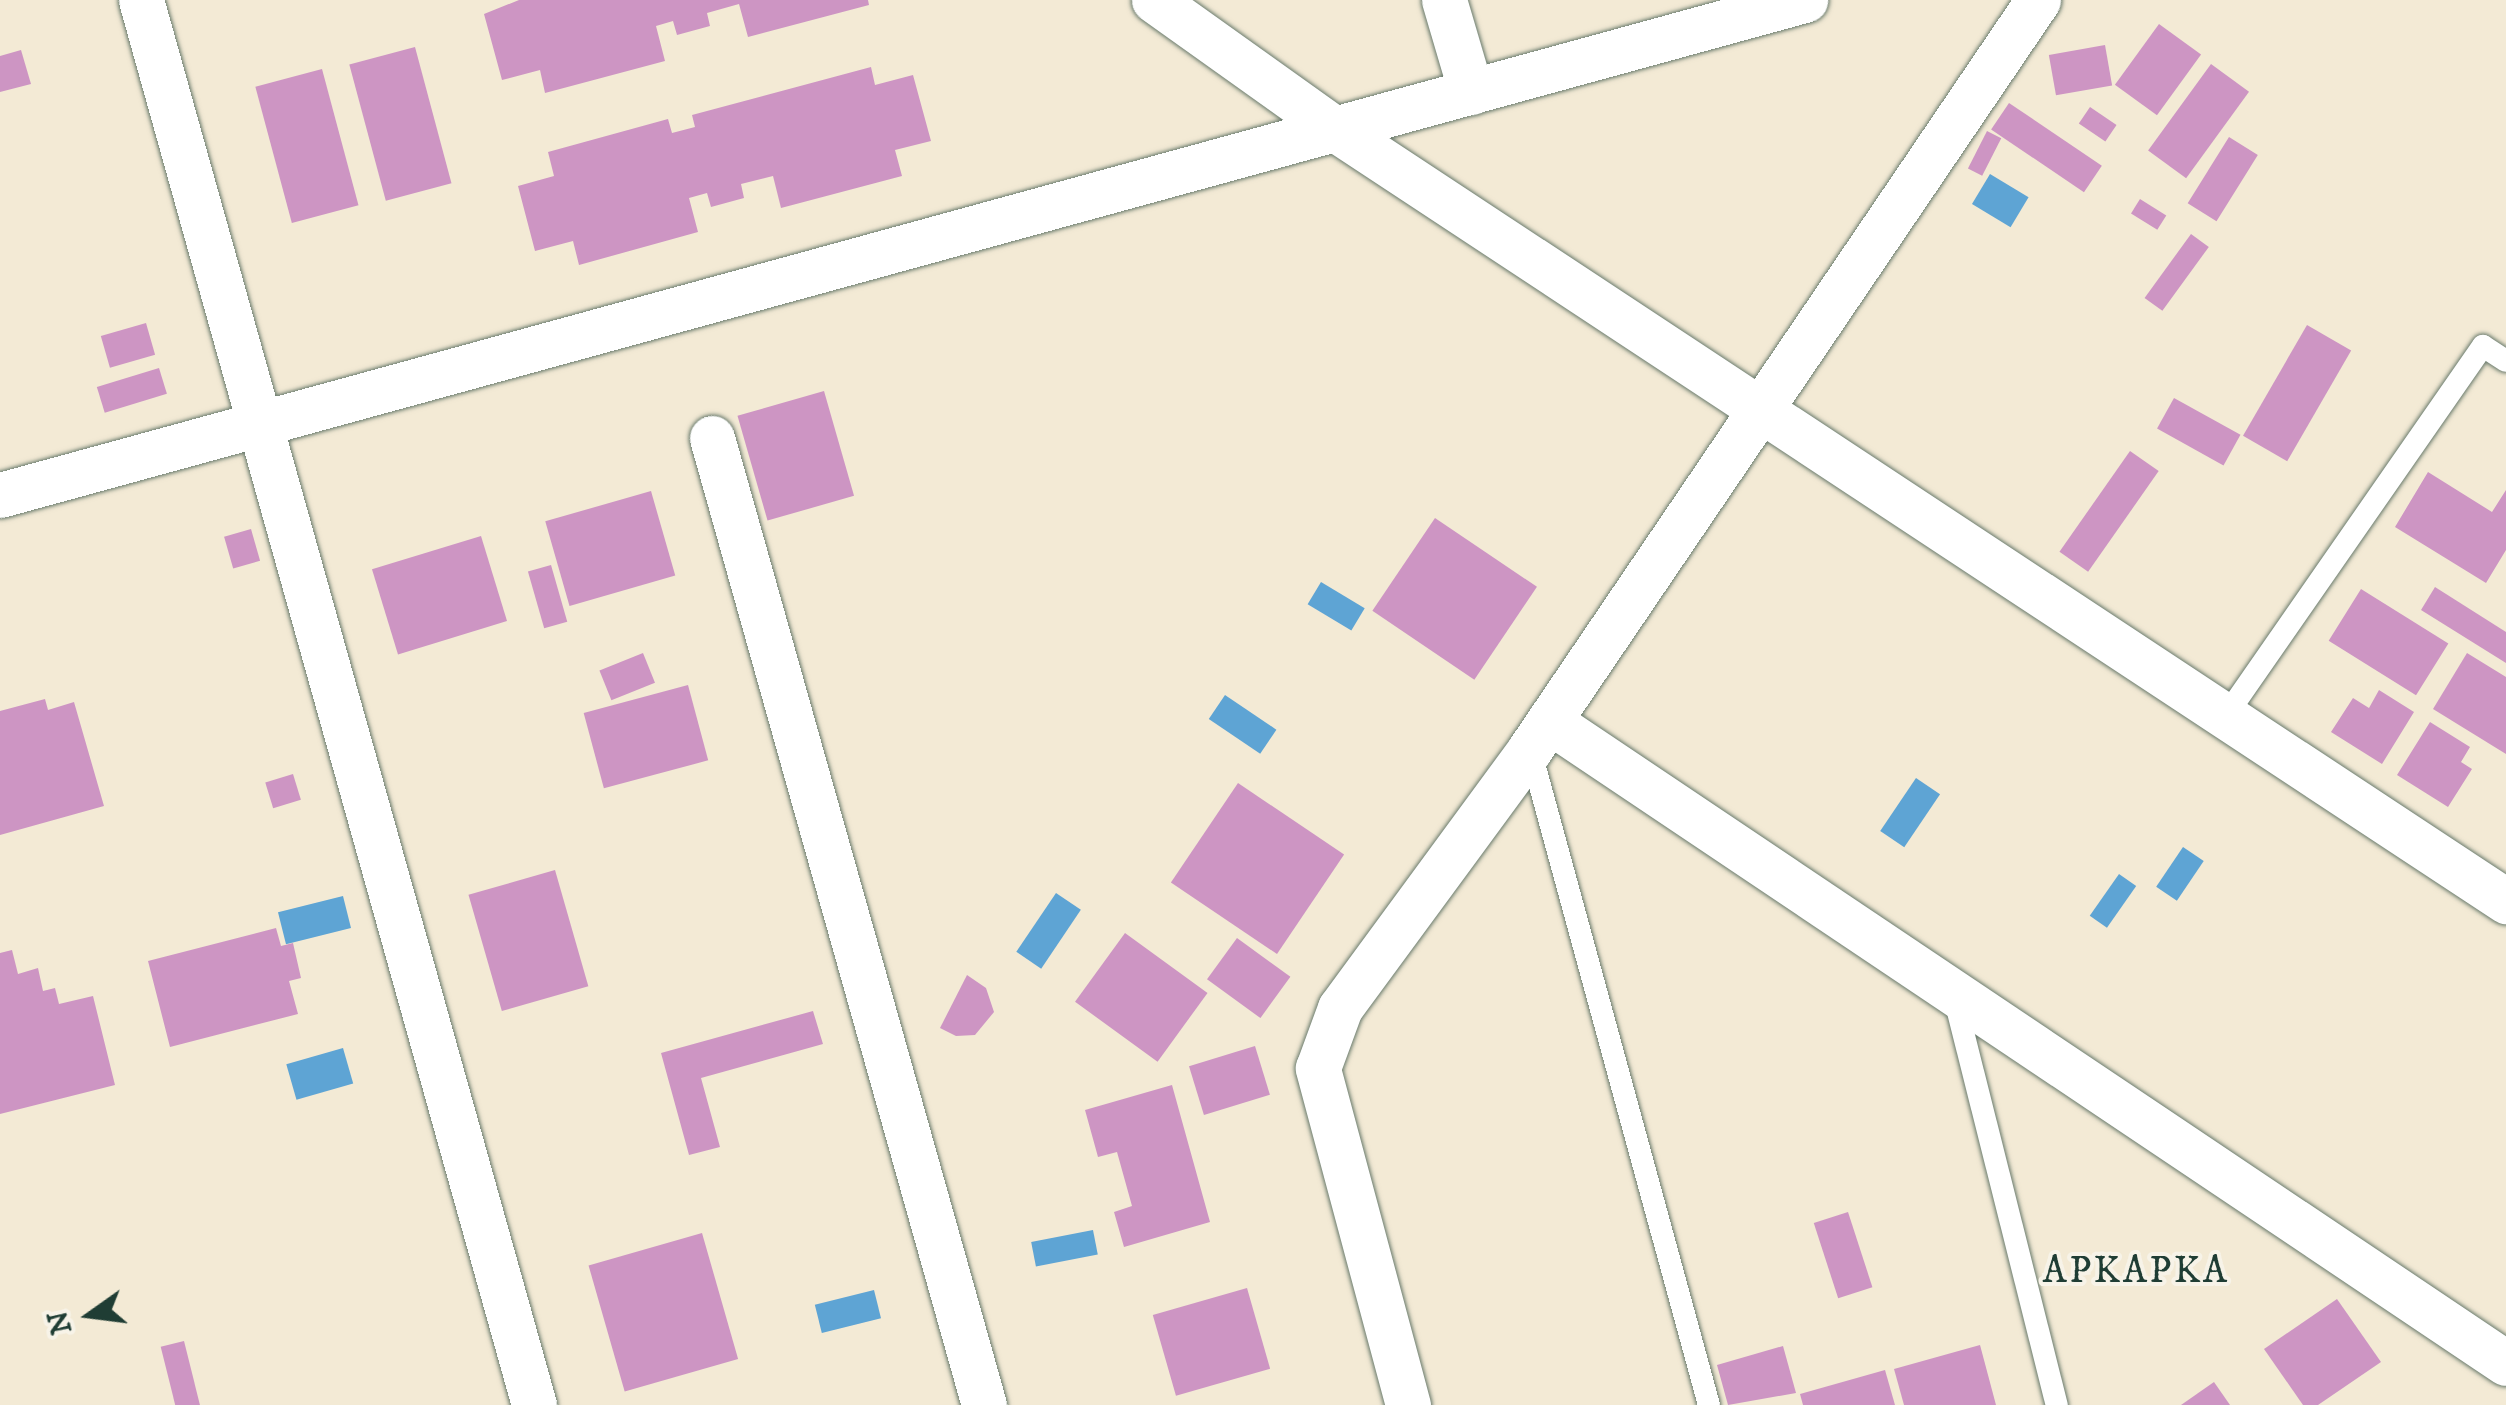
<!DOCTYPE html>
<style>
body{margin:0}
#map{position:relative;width:2506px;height:1405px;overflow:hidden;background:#f3ead5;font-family:"IM FELL DW Pica",serif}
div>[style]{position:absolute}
.water>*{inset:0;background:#5ea4d4;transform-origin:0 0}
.building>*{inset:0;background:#cd95c3;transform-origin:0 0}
.roads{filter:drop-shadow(0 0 2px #697a6c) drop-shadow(0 0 2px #697a6c)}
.lane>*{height:22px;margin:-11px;padding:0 11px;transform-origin:11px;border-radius:11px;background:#fff}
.street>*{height:45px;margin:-22.5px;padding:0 22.5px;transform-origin:22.5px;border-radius:22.5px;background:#fff}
span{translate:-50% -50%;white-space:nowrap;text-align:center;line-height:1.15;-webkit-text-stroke:8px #f7f3e8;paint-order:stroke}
.neighbourhood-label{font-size:38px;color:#1f3d34;letter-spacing:2.5px}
.north{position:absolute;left:40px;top:1265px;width:100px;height:100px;-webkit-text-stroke:8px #f7f3e8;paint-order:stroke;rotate:256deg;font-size:28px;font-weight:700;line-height:40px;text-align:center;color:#1f3d34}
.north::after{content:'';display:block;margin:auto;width:35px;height:45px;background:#1f3d34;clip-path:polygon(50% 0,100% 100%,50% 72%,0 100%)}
</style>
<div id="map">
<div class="water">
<div style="left:1990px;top:174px;width:45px;height:35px;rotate:31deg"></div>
<div style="left:1321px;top:582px;width:51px;height:26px;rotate:31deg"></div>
<div style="left:1225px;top:695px;width:62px;height:29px;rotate:34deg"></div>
<div style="left:1916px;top:778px;width:29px;height:64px;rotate:34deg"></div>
<div style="left:2183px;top:847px;width:25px;height:48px;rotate:34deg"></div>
<div style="left:2119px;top:874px;width:21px;height:51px;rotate:35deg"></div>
<div style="left:1056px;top:893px;width:30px;height:71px;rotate:34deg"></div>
<div style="left:343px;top:896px;width:33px;height:67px;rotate:76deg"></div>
<div style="left:343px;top:1048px;width:37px;height:59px;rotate:74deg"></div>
<div style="left:1093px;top:1230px;width:25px;height:63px;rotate:79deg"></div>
<div style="left:874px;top:1290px;width:29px;height:61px;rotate:76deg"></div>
</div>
<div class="building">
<div style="clip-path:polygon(519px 0,868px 0,869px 5px,748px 37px,739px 4px,707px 13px,710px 26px,677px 35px,673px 21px,656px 26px,665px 61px,545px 93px,540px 70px,502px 80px,484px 14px)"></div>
<div style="left:2159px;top:24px;width:52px;height:75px;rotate:36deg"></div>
<div style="left:2105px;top:45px;width:41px;height:57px;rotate:80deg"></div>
<div style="left:415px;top:47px;width:141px;height:68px;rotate:75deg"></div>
<div style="clip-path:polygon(21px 50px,31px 84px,0 92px,0 56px)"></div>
<div style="left:2211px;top:64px;width:47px;height:107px;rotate:36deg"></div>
<div style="clip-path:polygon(871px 67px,875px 85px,913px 75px,931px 141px,895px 150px,902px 176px,781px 208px,773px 176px,741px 184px,744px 198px,711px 207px,707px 193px,689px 198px,698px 232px,579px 265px,573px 241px,535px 251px,518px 186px,554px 176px,548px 152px,668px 119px,672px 133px,695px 127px,692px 115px)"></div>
<div style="left:322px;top:69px;width:141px;height:69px;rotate:75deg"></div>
<div style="left:2009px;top:103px;width:112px;height:32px;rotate:34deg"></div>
<div style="left:2090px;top:107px;width:32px;height:20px;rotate:34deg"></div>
<div style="left:1987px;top:131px;width:16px;height:42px;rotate:27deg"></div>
<div style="left:2229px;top:137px;width:34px;height:78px;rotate:32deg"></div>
<div style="left:2140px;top:199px;width:31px;height:17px;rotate:32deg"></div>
<div style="left:2191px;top:234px;width:22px;height:79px;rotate:36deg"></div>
<div style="left:146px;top:323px;width:33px;height:47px;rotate:74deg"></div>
<div style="left:2307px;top:325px;width:51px;height:128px;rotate:30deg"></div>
<div style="left:159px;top:368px;width:27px;height:65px;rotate:73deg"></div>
<div style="left:824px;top:391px;width:109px;height:90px;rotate:74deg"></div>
<div style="left:2174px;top:398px;width:76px;height:35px;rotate:29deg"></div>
<div style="left:2130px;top:451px;width:35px;height:123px;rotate:35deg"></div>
<div style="clip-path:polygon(2428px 472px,2492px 512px,2506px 490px,2506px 550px,2486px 583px,2395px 527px)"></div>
<div style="left:651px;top:491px;width:88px;height:110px;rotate:74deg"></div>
<div style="left:1435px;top:518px;width:123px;height:112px;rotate:34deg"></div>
<div style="left:251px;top:529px;width:33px;height:28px;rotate:74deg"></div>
<div style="left:481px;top:536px;width:89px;height:114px;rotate:73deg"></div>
<div style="left:551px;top:565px;width:59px;height:24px;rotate:74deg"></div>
<div style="clip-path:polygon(2435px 587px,2506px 632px,2506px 663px,2421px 610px)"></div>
<div style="left:2361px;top:589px;width:103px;height:61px;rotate:32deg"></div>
<div style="left:643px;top:653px;width:32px;height:47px;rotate:68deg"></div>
<div style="clip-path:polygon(2467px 653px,2506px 677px,2506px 754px,2433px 709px)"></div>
<div style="left:688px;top:685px;width:78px;height:108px;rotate:75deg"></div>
<div style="clip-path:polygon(2379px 690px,2414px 712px,2382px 764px,2331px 732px,2353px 698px,2369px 708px)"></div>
<div style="clip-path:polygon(45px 699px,48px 710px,74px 702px,104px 806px,0 835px,0 711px)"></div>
<div style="clip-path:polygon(2430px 722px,2470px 747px,2461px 762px,2472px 769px,2448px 807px,2397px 775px)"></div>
<div style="left:293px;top:774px;width:27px;height:29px;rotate:73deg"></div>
<div style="left:1238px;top:783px;width:128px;height:120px;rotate:34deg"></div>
<div style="left:555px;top:870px;width:121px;height:90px;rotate:74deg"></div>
<div style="clip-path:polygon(276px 928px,281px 946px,293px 943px,301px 978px,289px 981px,298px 1014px,170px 1047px,148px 961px)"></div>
<div style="left:1125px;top:933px;width:102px;height:85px;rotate:36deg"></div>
<div style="left:1237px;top:938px;width:66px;height:51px;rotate:36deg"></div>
<div style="clip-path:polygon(12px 950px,18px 974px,38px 968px,43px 991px,55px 988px,59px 1004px,93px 996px,115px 1085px,0 1114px,0 953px)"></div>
<div style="clip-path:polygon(967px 975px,986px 988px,994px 1012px,975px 1035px,956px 1036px,940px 1028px)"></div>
<div style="clip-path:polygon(813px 1011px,823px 1044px,701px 1078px,720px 1147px,689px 1155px,661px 1053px)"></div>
<div style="left:1255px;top:1046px;width:51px;height:69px;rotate:73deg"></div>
<div style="clip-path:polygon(1172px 1085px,1210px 1222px,1124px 1247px,1114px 1212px,1132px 1206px,1117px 1152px,1098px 1157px,1085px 1110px)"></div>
<div style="left:1848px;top:1212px;width:79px;height:36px;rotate:72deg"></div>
<div style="left:702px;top:1233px;width:131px;height:118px;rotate:74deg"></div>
<div style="left:1247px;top:1288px;width:84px;height:98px;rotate:74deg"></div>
<div style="clip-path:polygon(2337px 1299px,2381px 1362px,2318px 1405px,2303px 1405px,2264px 1349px)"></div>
<div style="left:184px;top:1341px;width:66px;height:24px;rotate:76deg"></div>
<div style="clip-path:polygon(1980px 1345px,1996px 1405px,1904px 1405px,1894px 1369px)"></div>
<div style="clip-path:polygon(1783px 1346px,1796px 1393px,1728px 1405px,1717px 1365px)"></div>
<div style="clip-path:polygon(1885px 1370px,1895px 1405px,1803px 1405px,1800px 1394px)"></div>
<div style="clip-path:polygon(2214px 1382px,2230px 1405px,2181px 1405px)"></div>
</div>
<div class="roads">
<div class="lane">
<div style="left:2225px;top:717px;width:452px;rotate:-55.2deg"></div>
<div style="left:2483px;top:346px;width:27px;rotate:33deg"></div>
<div style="left:1530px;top:749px;width:680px;rotate:74.74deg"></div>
<div style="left:1954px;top:996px;width:422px;rotate:75.9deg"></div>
</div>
<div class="street">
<div style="left:141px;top:0;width:1459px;rotate:74.37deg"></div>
<div style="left:1154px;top:0;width:222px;rotate:35.5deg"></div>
<div style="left:1335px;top:129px;width:1403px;rotate:33.4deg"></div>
<div style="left:1444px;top:0;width:96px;rotate:73.6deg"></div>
<div style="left:712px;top:438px;width:1005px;rotate:74.29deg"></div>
<div style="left:0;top:495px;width:1872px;rotate:-15.34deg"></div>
<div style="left:1549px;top:721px;width:1152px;rotate:33.86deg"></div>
<div style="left:1408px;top:1405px;width:349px;rotate:-105deg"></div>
<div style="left:1318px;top:1068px;width:64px;rotate:-69.9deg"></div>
<div style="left:1340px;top:1008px;width:321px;rotate:-53.7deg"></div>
<div style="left:1530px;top:749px;width:905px;rotate:-55.85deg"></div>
</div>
</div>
<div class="neighbourhood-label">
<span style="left:2136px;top:1272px">APKAPKA</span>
</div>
<div class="north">N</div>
</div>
